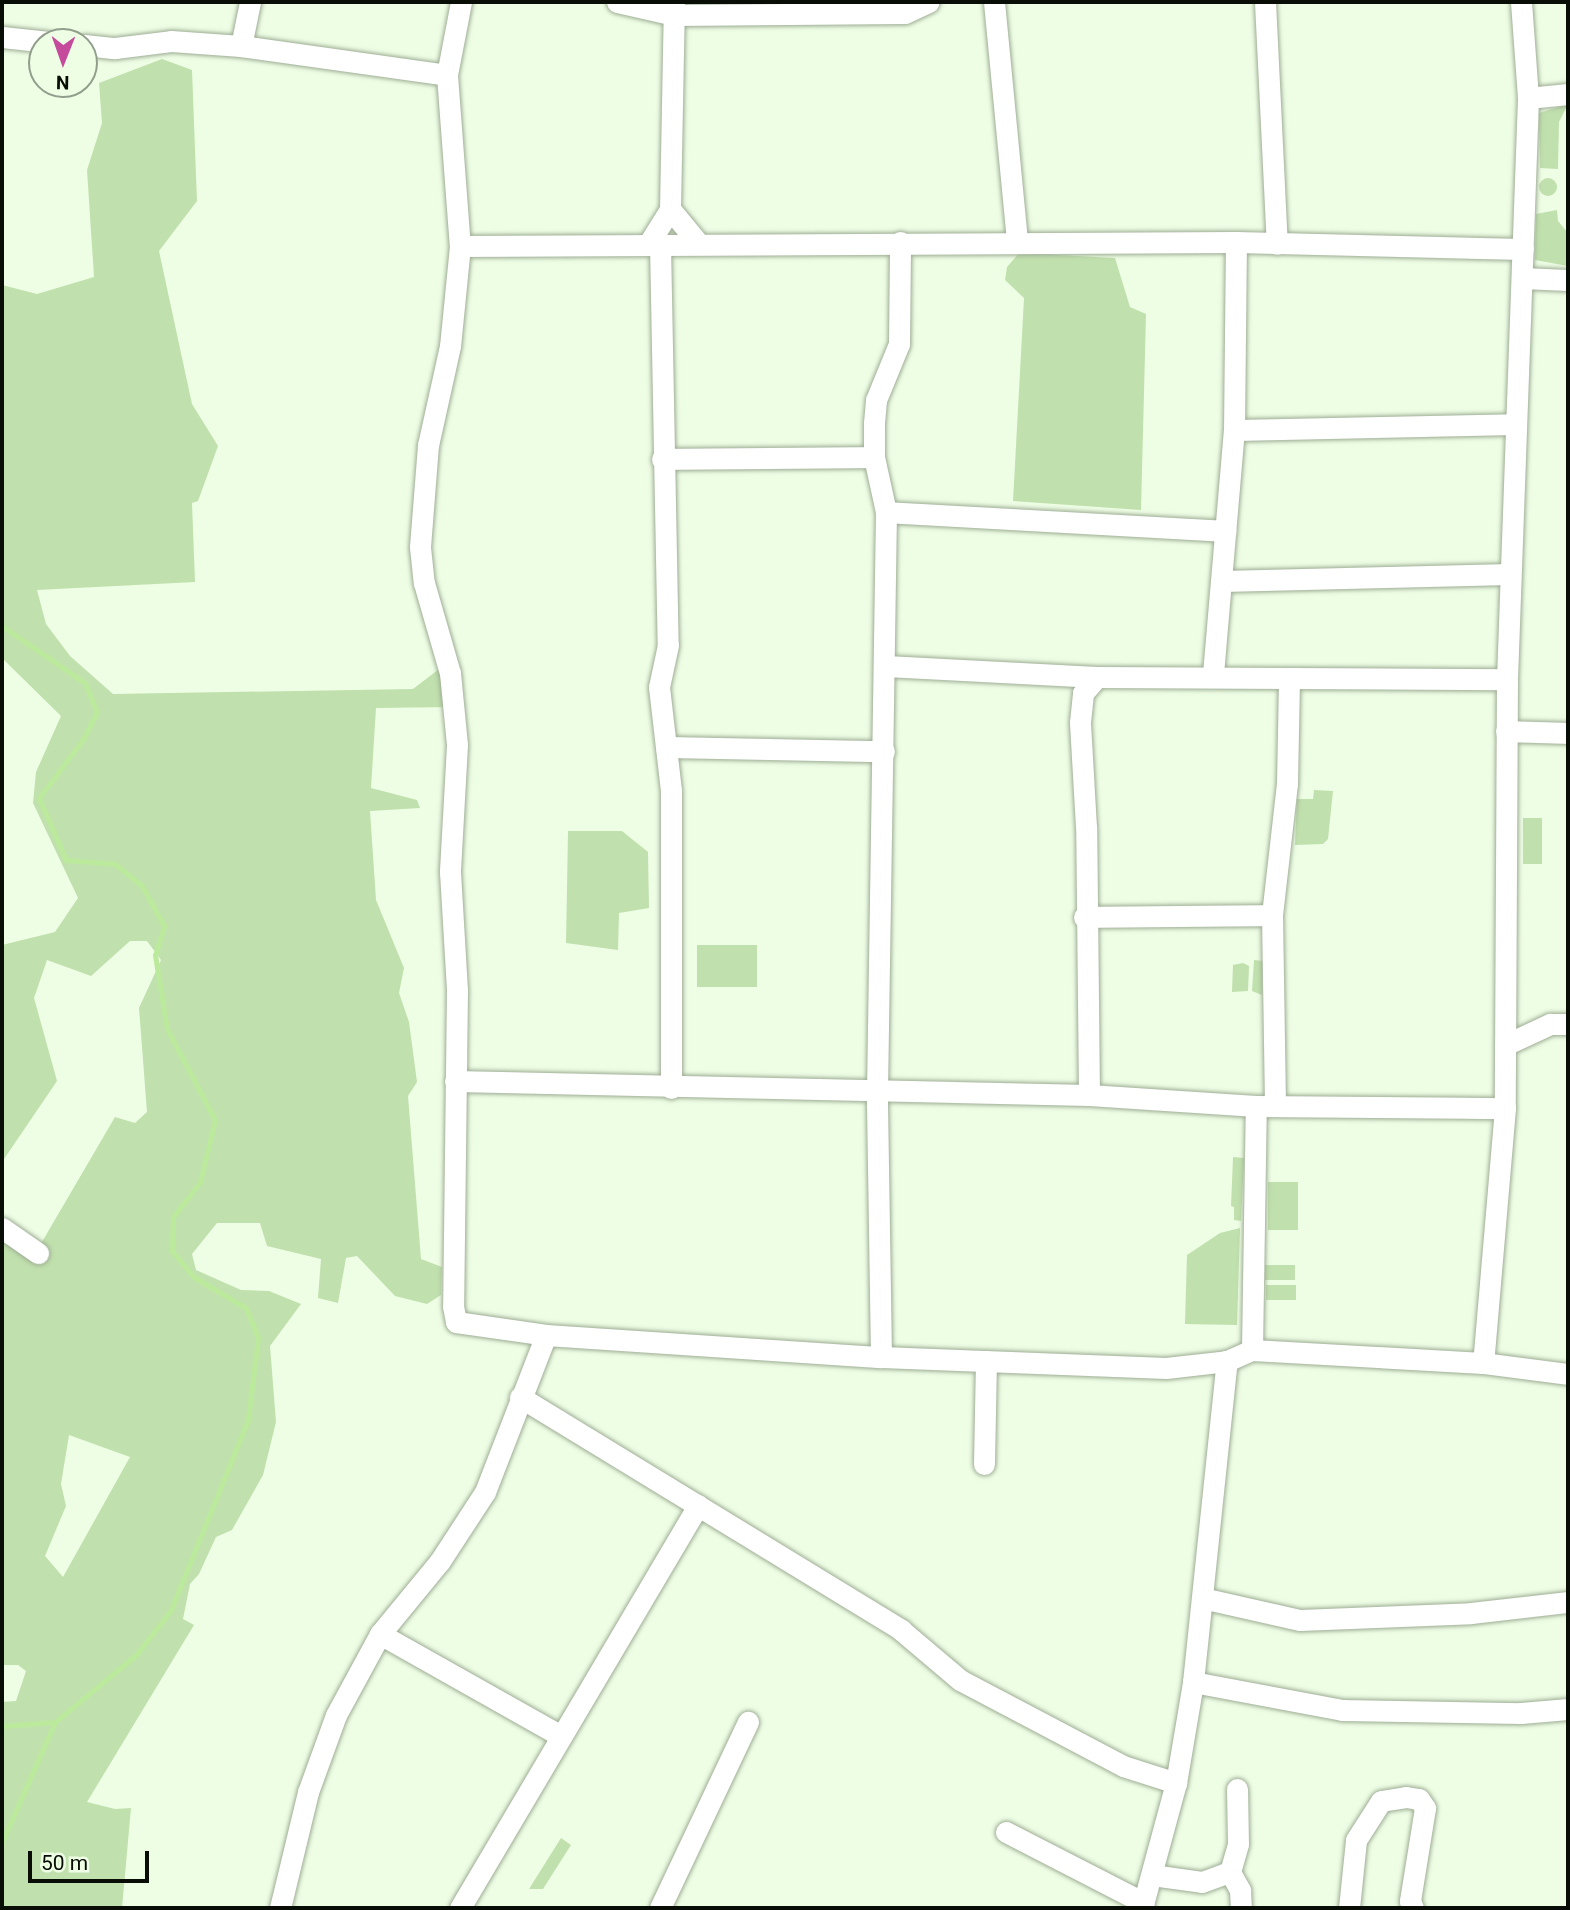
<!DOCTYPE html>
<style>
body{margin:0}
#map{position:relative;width:1570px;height:1910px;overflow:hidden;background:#eefee5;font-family:Roboto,sans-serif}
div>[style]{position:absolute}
.green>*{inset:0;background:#c0e0ad;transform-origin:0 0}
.round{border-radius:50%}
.stream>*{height:5px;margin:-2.5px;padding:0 2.5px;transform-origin:2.5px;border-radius:2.5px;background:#bcea9d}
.roads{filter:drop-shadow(0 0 2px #9ead95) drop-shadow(0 0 2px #9ead95)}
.minor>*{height:21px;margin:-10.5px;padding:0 10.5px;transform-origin:10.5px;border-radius:10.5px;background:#fff}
span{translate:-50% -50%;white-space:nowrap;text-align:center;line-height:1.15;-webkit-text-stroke:6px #eefee5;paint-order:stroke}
.frame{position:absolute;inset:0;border:4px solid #080d06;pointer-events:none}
.north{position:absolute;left:28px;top:28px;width:70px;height:70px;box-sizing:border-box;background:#eefee5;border:2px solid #929e8c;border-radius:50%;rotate:181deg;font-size:19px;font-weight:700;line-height:28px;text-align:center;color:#080d06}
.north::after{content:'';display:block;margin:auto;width:24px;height:32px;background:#c54a9b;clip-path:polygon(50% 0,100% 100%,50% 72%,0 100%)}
.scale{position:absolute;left:28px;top:1851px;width:121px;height:32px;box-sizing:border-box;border:4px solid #080d06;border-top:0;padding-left:9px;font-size:21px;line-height:24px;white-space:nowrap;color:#080d06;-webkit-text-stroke:5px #eefee5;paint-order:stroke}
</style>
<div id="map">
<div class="green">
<div style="clip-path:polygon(evenodd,162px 59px,192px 70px,197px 201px,159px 251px,192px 404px,218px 446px,198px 501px,192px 503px,195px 582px,37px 590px,46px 624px,70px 656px,113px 694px,413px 689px,443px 666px,452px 707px,376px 708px,371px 788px,417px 800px,420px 808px,370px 811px,376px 900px,404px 968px,399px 993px,409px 1022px,417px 1082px,408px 1096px,421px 1259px,442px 1267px,441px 1295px,427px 1304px,395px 1296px,357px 1256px,346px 1258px,338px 1303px,318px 1298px,321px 1259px,267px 1246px,260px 1223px,217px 1223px,192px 1254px,196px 1270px,241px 1290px,269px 1291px,301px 1304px,270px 1346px,276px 1422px,263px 1475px,232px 1530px,216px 1537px,199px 1574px,190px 1584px,183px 1619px,194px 1625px,87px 1802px,115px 1809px,131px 1808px,122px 1908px,2px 1908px,2px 1702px,16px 1701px,26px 1671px,18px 1665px,2px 1665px,2px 1238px,32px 1259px,115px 1117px,135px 1123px,147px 1112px,139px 1008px,161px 960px,147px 941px,130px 941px,91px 976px,47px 960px,34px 998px,57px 1081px,2px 1162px,2px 945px,55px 932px,78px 898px,33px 803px,36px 772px,61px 716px,2px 658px,2px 285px,37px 294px,94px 277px,87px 170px,102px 123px,99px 83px,162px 59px,69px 1435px,130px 1457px,63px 1577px,45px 1556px,66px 1506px,61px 1484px,69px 1435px)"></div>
<div style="clip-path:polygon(1568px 104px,1559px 122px,1558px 169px,1540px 168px,1539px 113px)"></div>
<div class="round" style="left:1539px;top:178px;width:18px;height:18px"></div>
<div style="clip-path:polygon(1557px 210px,1558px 221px,1568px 233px,1568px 266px,1535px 260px,1536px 214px)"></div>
<div style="clip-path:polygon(1019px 253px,1115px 258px,1130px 307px,1146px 314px,1141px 510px,1013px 501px,1024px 298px,1005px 280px,1007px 267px)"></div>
<div style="clip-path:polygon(1314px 790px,1333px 791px,1328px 839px,1323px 844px,1295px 845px,1297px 799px,1313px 799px)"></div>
<div style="left:1523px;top:818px;width:19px;height:46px"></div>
<div style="clip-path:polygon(568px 831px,622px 831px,648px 852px,649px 908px,619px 913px,618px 950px,566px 943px)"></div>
<div style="left:697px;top:945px;width:60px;height:42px"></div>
<div style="clip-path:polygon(1254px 960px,1263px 961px,1262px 995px,1252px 991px)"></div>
<div style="clip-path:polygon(1243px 963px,1249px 966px,1248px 991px,1232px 992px,1233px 965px)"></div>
<div style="clip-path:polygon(1233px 1157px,1244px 1158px,1241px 1221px,1234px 1220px,1234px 1207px,1231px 1206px)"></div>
<div style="left:1268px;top:1182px;width:30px;height:48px"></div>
<div style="clip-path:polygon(1240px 1228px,1237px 1325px,1185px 1324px,1187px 1255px,1220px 1233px)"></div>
<div style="left:1265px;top:1265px;width:30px;height:15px"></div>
<div style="left:1266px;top:1285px;width:30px;height:15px"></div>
<div style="clip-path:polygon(561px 1838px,571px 1845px,543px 1889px,529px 1889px)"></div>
</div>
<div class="stream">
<div style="left:2px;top:626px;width:101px;rotate:34.5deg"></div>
<div style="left:85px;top:683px;width:31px;rotate:68deg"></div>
<div style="left:97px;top:712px;width:29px;rotate:117deg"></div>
<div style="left:84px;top:738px;width:75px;rotate:126.9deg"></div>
<div style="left:39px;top:798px;width:68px;rotate:66.5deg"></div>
<div style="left:66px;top:860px;width:49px;rotate:4.7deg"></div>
<div style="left:115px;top:864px;width:35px;rotate:39deg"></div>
<div style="left:142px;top:886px;width:46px;rotate:61.2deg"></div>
<div style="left:164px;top:926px;width:30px;rotate:107deg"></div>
<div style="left:155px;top:955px;width:75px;rotate:80.8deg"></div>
<div style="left:167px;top:1029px;width:103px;rotate:62.2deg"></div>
<div style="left:215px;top:1120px;width:64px;rotate:103.6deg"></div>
<div style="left:200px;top:1182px;width:44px;rotate:127.6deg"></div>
<div style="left:173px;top:1217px;width:34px;rotate:92deg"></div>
<div style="left:172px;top:1251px;width:34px;rotate:50deg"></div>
<div style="left:194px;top:1277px;width:61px;rotate:30.8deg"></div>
<div style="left:246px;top:1308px;width:32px;rotate:68deg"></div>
<div style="left:258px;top:1338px;width:83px;rotate:97deg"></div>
<div style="left:248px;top:1420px;width:205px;rotate:112.1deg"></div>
<div style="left:171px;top:1610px;width:56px;rotate:127.7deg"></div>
<div style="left:137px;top:1654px;width:107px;rotate:140.3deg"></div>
<div style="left:55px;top:1722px;width:53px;rotate:175.7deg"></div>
<div style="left:2px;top:1842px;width:131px;rotate:-66.2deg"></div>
</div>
<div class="roads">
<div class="minor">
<div style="left:461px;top:2px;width:74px;rotate:100.9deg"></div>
<div style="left:447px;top:75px;width:171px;rotate:85.7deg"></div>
<div style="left:460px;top:246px;width:100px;rotate:95.7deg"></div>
<div style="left:450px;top:346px;width:101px;rotate:102.5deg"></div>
<div style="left:428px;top:445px;width:102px;rotate:94.5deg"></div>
<div style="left:420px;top:547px;width:36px;rotate:84deg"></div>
<div style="left:424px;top:583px;width:94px;rotate:73.9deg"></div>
<div style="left:450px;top:673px;width:72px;rotate:84.4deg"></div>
<div style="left:457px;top:745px;width:127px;rotate:93.2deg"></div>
<div style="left:450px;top:872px;width:118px;rotate:86.6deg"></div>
<div style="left:457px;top:990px;width:316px;rotate:90.7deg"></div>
<div style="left:453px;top:1306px;width:16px;rotate:79deg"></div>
<div style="left:456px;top:1322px;width:91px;rotate:8.2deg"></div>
<div style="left:546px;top:1335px;width:336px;rotate:3.8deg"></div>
<div style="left:881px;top:1357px;width:285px;rotate:2.2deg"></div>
<div style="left:1166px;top:1368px;width:61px;rotate:-6.5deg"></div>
<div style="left:1227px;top:1361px;width:27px;rotate:-24deg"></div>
<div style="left:1252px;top:1350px;width:231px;rotate:3.2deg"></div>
<div style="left:617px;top:2px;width:58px;rotate:12.8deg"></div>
<div style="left:674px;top:15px;width:231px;rotate:-0.5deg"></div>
<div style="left:905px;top:13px;width:26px;rotate:-25deg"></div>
<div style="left:994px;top:2px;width:240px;rotate:84.5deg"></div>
<div style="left:1265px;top:2px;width:242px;rotate:87.2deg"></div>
<div style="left:1521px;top:2px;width:96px;rotate:85.8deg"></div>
<div style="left:1528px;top:98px;width:581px;rotate:92.07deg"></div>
<div style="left:1507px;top:679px;width:429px;rotate:90.3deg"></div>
<div style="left:1505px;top:1108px;width:256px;rotate:94.9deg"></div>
<div style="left:1483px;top:1363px;width:86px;rotate:7.4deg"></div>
<div style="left:2px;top:37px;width:47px;rotate:6.1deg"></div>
<div style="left:84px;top:45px;width:31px;rotate:6deg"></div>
<div style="left:115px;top:48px;width:56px;rotate:-7.1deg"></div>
<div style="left:171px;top:41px;width:70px;rotate:4.1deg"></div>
<div style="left:241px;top:46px;width:208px;rotate:8deg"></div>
<div style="left:241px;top:46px;width:45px;rotate:-78.4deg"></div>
<div style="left:1528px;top:98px;width:40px;rotate:-5.7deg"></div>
<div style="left:670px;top:209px;width:45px;rotate:50.4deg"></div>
<div style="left:649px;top:243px;width:40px;rotate:-58deg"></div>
<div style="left:670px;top:209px;width:207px;rotate:-88.9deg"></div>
<div style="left:660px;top:244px;width:401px;rotate:88.9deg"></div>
<div style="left:668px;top:645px;width:43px;rotate:102.1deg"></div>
<div style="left:659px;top:687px;width:104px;rotate:83.4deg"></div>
<div style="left:671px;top:790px;width:298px;rotate:90deg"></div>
<div style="left:460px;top:246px;width:776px;rotate:-0.3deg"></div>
<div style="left:1236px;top:242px;width:287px;rotate:1.4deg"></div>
<div style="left:1522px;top:278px;width:46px;rotate:2.5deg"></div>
<div style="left:1234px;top:430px;width:282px;rotate:-1.2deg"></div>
<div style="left:662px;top:459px;width:212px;rotate:-0.5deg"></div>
<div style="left:886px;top:512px;width:340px;rotate:3.2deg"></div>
<div style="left:1222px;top:581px;width:288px;rotate:-1.4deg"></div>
<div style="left:886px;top:666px;width:211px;rotate:3deg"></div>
<div style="left:1097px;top:677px;width:410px;rotate:0.3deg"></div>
<div style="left:1213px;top:674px;width:245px;rotate:-85.1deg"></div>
<div style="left:1234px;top:430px;width:188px;rotate:-89.4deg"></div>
<div style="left:1506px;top:731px;width:62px;rotate:1.8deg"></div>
<div style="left:666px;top:747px;width:218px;rotate:1.1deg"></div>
<div style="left:1084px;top:917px;width:188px;rotate:-0.6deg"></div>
<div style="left:1505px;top:1045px;width:50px;rotate:-25deg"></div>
<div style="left:1550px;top:1024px;width:18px"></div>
<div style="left:455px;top:1081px;width:634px;rotate:1.27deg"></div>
<div style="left:1089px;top:1095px;width:167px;rotate:3.8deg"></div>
<div style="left:1256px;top:1106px;width:249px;rotate:0.5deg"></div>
<div style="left:1089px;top:1095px;width:268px;rotate:-90.6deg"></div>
<div style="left:1086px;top:827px;width:105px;rotate:-93.3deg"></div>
<div style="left:1080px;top:722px;width:29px;rotate:-84deg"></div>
<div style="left:1083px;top:693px;width:21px;rotate:-49deg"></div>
<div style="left:1275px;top:1105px;width:190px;rotate:-90.9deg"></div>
<div style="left:1272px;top:915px;width:132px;rotate:-83.5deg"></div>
<div style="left:1287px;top:784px;width:106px;rotate:-88.9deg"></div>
<div style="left:2px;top:1228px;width:44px;rotate:34.8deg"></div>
<div style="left:1252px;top:1350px;width:244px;rotate:-89.1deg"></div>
<div style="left:881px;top:1357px;width:265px;rotate:-90.9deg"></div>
<div style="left:877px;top:1092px;width:580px;rotate:-89.11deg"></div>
<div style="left:886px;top:512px;width:56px;rotate:-102.3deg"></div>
<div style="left:874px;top:457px;width:34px;rotate:-90deg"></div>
<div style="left:874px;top:423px;width:23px;rotate:-85deg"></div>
<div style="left:876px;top:400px;width:61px;rotate:-67.7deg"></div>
<div style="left:899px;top:344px;width:102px;rotate:-89.4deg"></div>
<div style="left:520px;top:1397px;width:447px;rotate:31.4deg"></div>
<div style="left:901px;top:1630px;width:77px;rotate:40.3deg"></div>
<div style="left:960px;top:1680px;width:184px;rotate:27.8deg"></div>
<div style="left:1123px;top:1766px;width:56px;rotate:17.8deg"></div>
<div style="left:984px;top:1464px;width:103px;rotate:-88.9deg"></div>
<div style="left:1202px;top:1598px;width:100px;rotate:12.7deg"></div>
<div style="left:1300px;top:1620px;width:171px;rotate:-2.3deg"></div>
<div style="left:1471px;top:1613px;width:98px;rotate:-6.5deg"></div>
<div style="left:380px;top:1634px;width:208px;rotate:29.4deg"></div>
<div style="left:1193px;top:1682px;width:152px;rotate:10.6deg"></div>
<div style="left:1342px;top:1710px;width:179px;rotate:1deg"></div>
<div style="left:1521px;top:1713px;width:47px;rotate:-4.9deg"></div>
<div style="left:1006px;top:1832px;width:155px;rotate:27.2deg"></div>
<div style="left:1230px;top:1872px;width:21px;rotate:61deg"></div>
<div style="left:1240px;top:1890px;width:18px;rotate:87deg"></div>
<div style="left:1152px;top:1875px;width:50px;rotate:8deg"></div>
<div style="left:1202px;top:1882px;width:30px;rotate:-20deg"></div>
<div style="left:1230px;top:1872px;width:29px;rotate:-74deg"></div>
<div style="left:1238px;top:1844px;width:55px;rotate:-91deg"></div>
<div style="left:280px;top:1908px;width:119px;rotate:-76.4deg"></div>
<div style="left:308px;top:1792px;width:82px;rotate:-70deg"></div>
<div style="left:336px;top:1715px;width:92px;rotate:-61.5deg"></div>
<div style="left:380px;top:1634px;width:94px;rotate:-50.6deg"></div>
<div style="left:440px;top:1561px;width:82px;rotate:-56.9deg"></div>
<div style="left:485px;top:1492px;width:168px;rotate:-68.8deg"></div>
<div style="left:460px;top:1908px;width:468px;rotate:-59.4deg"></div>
<div style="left:660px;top:1908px;width:206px;rotate:-64.7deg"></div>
<div style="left:1142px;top:1908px;width:130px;rotate:-74.8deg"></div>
<div style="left:1176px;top:1783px;width:102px;rotate:-80.4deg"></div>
<div style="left:1193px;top:1682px;width:323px;rotate:-84deg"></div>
<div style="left:1349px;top:1908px;width:68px;rotate:-84.1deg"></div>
<div style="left:1356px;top:1840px;width:46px;rotate:-57.3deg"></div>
<div style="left:1381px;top:1801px;width:25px;rotate:-9deg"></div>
<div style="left:1406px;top:1797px;width:13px;rotate:9deg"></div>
<div style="left:1419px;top:1799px;width:11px;rotate:56deg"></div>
<div style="left:1425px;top:1808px;width:94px;rotate:99.2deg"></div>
<div style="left:1410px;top:1901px;width:8px;rotate:67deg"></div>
</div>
</div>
<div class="frame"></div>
<div class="north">N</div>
<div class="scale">50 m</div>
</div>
